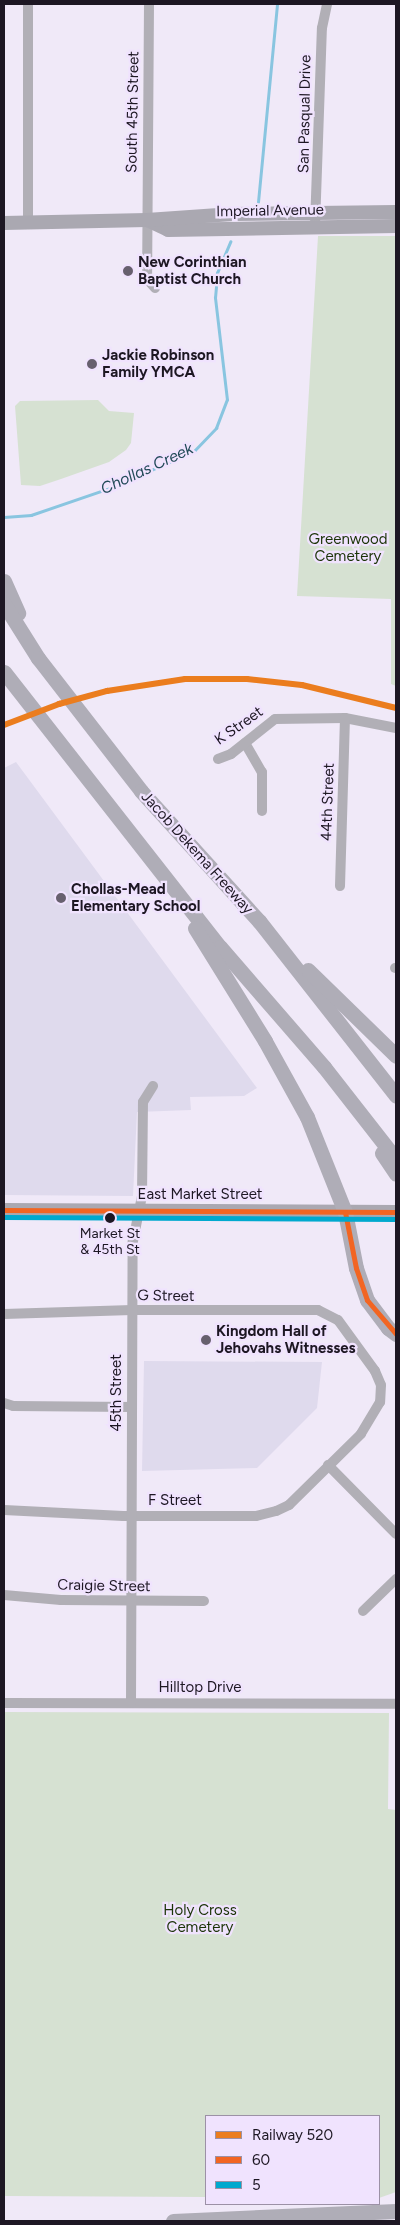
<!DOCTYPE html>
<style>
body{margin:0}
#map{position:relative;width:400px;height:2225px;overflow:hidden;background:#f0e9f8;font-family:Figtree,sans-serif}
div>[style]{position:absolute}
.education>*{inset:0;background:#dfdaed}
.green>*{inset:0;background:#d6e1d2}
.stream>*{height:2.5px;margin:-1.25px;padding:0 1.25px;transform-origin:1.25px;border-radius:1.25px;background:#89c5e0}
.minor>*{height:10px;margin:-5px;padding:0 5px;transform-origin:5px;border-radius:5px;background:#b1afb6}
.major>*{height:14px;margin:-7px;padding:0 7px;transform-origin:7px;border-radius:7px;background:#aaa8b1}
.highway>*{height:15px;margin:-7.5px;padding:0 7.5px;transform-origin:7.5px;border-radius:7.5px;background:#afadb7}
.bus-1>*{height:5px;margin:-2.5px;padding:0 2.5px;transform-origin:2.5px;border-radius:2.5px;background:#f26522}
.bus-2>*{height:5px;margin:-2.5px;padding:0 2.5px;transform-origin:2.5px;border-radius:2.5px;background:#00a9ce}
.rail-1>*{height:6px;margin:-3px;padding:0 3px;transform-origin:3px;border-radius:3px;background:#eb7d1e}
.dots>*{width:14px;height:14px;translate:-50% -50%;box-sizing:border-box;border:2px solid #f0e3fe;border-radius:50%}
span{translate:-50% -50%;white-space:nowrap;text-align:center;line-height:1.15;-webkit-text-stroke:4.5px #f0e3fe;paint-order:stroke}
.bus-label{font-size:14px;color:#1d1723}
.street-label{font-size:15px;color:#1d1723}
.poi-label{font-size:15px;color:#1d1723;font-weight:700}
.left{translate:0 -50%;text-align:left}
.park-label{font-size:15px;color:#1a3306}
.water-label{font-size:16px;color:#224a58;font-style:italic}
.frame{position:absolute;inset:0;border:5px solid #1d1723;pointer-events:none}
.legend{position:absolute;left:205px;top:2115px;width:175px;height:90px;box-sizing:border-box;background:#f0e3fe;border:1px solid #9c91a6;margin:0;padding:6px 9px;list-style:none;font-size:15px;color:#1d1723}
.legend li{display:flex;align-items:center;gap:10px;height:25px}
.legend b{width:25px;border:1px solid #9c91a6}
</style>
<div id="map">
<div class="education">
<div style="clip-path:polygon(16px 762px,257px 1088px,244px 1096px,190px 1097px,191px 1110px,137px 1112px,133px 1196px,4px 1195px,4px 768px)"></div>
<div style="clip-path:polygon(144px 1361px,322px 1362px,317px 1408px,257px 1468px,142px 1471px)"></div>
</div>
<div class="green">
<div style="clip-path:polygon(318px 236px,396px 236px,396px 686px,391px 684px,391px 599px,297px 596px)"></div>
<div style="clip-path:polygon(98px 400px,109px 411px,134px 413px,131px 443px,126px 450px,109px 462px,61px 479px,40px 486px,21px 485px,15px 406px,20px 401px)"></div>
<div style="clip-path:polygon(4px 1712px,389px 1713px,388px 1809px,396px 1810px,396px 2192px,379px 2198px,379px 2116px,206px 2116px,206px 2197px,4px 2196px)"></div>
</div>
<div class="stream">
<div style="left:258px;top:202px;width:199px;rotate:-84.5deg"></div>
<div style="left:4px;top:517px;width:27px;rotate:-4deg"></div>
<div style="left:31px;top:515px;width:87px;rotate:-18.9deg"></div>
<div style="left:113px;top:487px;width:89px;rotate:-24deg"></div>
<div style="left:194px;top:451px;width:32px;rotate:-46deg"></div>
<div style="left:216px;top:428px;width:30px;rotate:-69deg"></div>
<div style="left:227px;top:400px;width:103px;rotate:-96.7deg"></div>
<div style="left:215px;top:298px;width:25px;rotate:-85deg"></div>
<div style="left:217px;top:273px;width:34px;rotate:-67deg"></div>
</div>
<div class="minor">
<div style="left:149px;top:4px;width:275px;rotate:90.4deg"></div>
<div style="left:147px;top:279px;width:12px;rotate:48deg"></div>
<div style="left:28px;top:223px;width:219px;rotate:-90deg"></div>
<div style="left:315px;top:226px;width:198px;rotate:-88deg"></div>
<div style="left:322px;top:28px;width:25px;rotate:-78deg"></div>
<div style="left:245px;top:743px;width:34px;rotate:60deg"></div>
<div style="left:262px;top:772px;width:39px;rotate:90deg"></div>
<div style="left:218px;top:759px;width:14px;rotate:-21deg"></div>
<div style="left:231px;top:754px;width:56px;rotate:-38.5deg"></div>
<div style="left:275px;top:719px;width:70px;rotate:-0.8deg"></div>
<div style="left:345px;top:718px;width:52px;rotate:11.1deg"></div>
<div style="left:340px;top:886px;width:168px;rotate:-88.3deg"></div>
<div style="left:395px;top:968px;width:1px"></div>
<div style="left:4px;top:1314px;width:128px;rotate:-1.8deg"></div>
<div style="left:132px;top:1310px;width:186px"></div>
<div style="left:318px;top:1310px;width:22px;rotate:27deg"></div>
<div style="left:338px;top:1320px;width:63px;rotate:54deg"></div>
<div style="left:375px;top:1371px;width:15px;rotate:67deg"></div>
<div style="left:381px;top:1385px;width:17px;rotate:93deg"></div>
<div style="left:380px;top:1402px;width:37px;rotate:121deg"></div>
<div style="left:361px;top:1434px;width:101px;rotate:135.4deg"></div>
<div style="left:289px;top:1505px;width:14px;rotate:155deg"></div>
<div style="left:276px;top:1511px;width:21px;rotate:166deg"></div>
<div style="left:256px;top:1516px;width:133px;rotate:180deg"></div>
<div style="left:123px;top:1516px;width:119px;rotate:-177.1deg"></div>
<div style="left:4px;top:1403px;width:9px;rotate:18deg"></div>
<div style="left:13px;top:1406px;width:119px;rotate:0.5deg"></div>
<div style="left:328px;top:1465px;width:97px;rotate:45.4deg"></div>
<div style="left:4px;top:1595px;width:57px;rotate:5deg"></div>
<div style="left:61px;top:1600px;width:143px;rotate:0.4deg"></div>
<div style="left:363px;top:1611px;width:46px;rotate:-44.1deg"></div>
<div style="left:4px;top:1703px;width:392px;rotate:0.1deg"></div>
<div style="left:131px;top:1703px;width:462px;rotate:-89.8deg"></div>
<div style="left:133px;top:1241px;width:46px;rotate:-78.7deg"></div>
<div style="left:142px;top:1196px;width:94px;rotate:-89.4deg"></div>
<div style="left:143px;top:1102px;width:19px;rotate:-58deg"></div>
</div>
<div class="major">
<div style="left:147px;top:220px;width:23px;rotate:25deg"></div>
<div style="left:168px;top:230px;width:228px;rotate:-1deg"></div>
<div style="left:4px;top:223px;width:143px;rotate:-1.2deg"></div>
<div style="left:147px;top:220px;width:86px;rotate:-4deg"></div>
<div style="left:233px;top:214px;width:163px;rotate:-0.7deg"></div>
<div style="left:4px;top:1210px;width:392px;rotate:0.3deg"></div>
</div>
<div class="highway">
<div style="left:4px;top:581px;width:35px;rotate:66deg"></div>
<div style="left:4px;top:604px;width:64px;rotate:57.8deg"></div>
<div style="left:38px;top:658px;width:168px;rotate:52.2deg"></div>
<div style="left:141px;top:791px;width:176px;rotate:47.8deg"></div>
<div style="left:259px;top:921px;width:222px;rotate:51.9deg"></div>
<div style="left:4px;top:672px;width:350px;rotate:51.9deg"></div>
<div style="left:220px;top:947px;width:159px;rotate:49.1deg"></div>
<div style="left:324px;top:1067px;width:117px;rotate:52deg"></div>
<div style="left:195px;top:928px;width:133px;rotate:58.2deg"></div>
<div style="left:265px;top:1041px;width:87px;rotate:61.1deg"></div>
<div style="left:307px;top:1117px;width:102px;rotate:68.2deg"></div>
<div style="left:345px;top:1212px;width:57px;rotate:78.9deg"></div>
<div style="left:356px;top:1268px;width:34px;rotate:71deg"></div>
<div style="left:367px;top:1300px;width:35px;rotate:53deg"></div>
<div style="left:388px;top:1328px;width:10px;rotate:37deg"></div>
<div style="left:308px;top:970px;width:123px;rotate:44.3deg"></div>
<div style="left:382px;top:1153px;width:25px;rotate:56deg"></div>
<div style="left:173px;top:2221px;width:223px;rotate:-2.6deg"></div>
</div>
<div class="bus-1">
<div style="left:4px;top:1210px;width:392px;rotate:0.3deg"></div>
<div style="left:345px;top:1212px;width:57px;rotate:78.9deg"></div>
<div style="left:356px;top:1268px;width:34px;rotate:71deg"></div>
<div style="left:367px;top:1300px;width:45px;rotate:49.5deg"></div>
</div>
<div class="bus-2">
<div style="left:4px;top:1217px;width:392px;rotate:0.3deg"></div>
</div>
<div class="rail-1">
<div style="left:4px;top:725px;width:59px;rotate:-20.9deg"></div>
<div style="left:59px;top:704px;width:50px;rotate:-15.2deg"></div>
<div style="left:107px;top:691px;width:79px;rotate:-8.7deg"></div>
<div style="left:185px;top:679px;width:62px"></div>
<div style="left:247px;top:679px;width:55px;rotate:6.2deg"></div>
<div style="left:302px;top:685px;width:97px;rotate:13.7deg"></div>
</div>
<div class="dots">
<div style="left:128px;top:271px;background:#67606e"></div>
<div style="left:92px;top:364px;background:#67606e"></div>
<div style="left:61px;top:898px;background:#67606e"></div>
<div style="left:110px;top:1218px;background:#1d1723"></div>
<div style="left:206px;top:1340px;background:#67606e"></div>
</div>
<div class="bus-label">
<span style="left:110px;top:1242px">Market St<br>&amp; 45th St</span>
</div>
<div class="street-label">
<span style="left:133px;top:112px;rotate:-89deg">South 45th Street</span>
<span style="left:305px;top:114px;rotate:-89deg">San Pasqual Drive</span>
<span style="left:270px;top:211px;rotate:-1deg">Imperial Avenue</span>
<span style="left:239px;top:726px;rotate:-35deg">K Street</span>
<span style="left:328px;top:802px;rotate:-88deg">44th Street</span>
<span style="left:197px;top:853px;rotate:48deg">Jacob Dekema Freeway</span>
<span style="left:200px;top:1195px">East Market Street</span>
<span style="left:166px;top:1296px;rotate:1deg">G Street</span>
<span style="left:117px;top:1393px;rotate:-90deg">45th Street</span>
<span style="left:175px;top:1501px">F Street</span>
<span style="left:104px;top:1586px;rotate:1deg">Craigie Street</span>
<span style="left:200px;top:1688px">Hilltop Drive</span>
</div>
<div class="poi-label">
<span class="left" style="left:138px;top:271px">New Corinthian<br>Baptist Church</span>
<span class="left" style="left:102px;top:364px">Jackie Robinson<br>Family YMCA</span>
<span class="left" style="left:71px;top:898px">Chollas-Mead<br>Elementary School</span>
<span class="left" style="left:216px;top:1340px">Kingdom Hall of<br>Jehovahs Witnesses</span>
</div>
<div class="park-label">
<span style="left:348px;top:548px">Greenwood<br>Cemetery</span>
<span style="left:200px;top:1919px">Holy Cross<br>Cemetery</span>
</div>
<div class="water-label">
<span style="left:147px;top:469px;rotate:-25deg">Chollas Creek</span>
</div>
<div class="frame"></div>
<ul class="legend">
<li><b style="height:6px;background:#eb7d1e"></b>Railway 520</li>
<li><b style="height:6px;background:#f26522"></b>60</li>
<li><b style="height:6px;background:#00a9ce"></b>5</li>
</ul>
</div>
